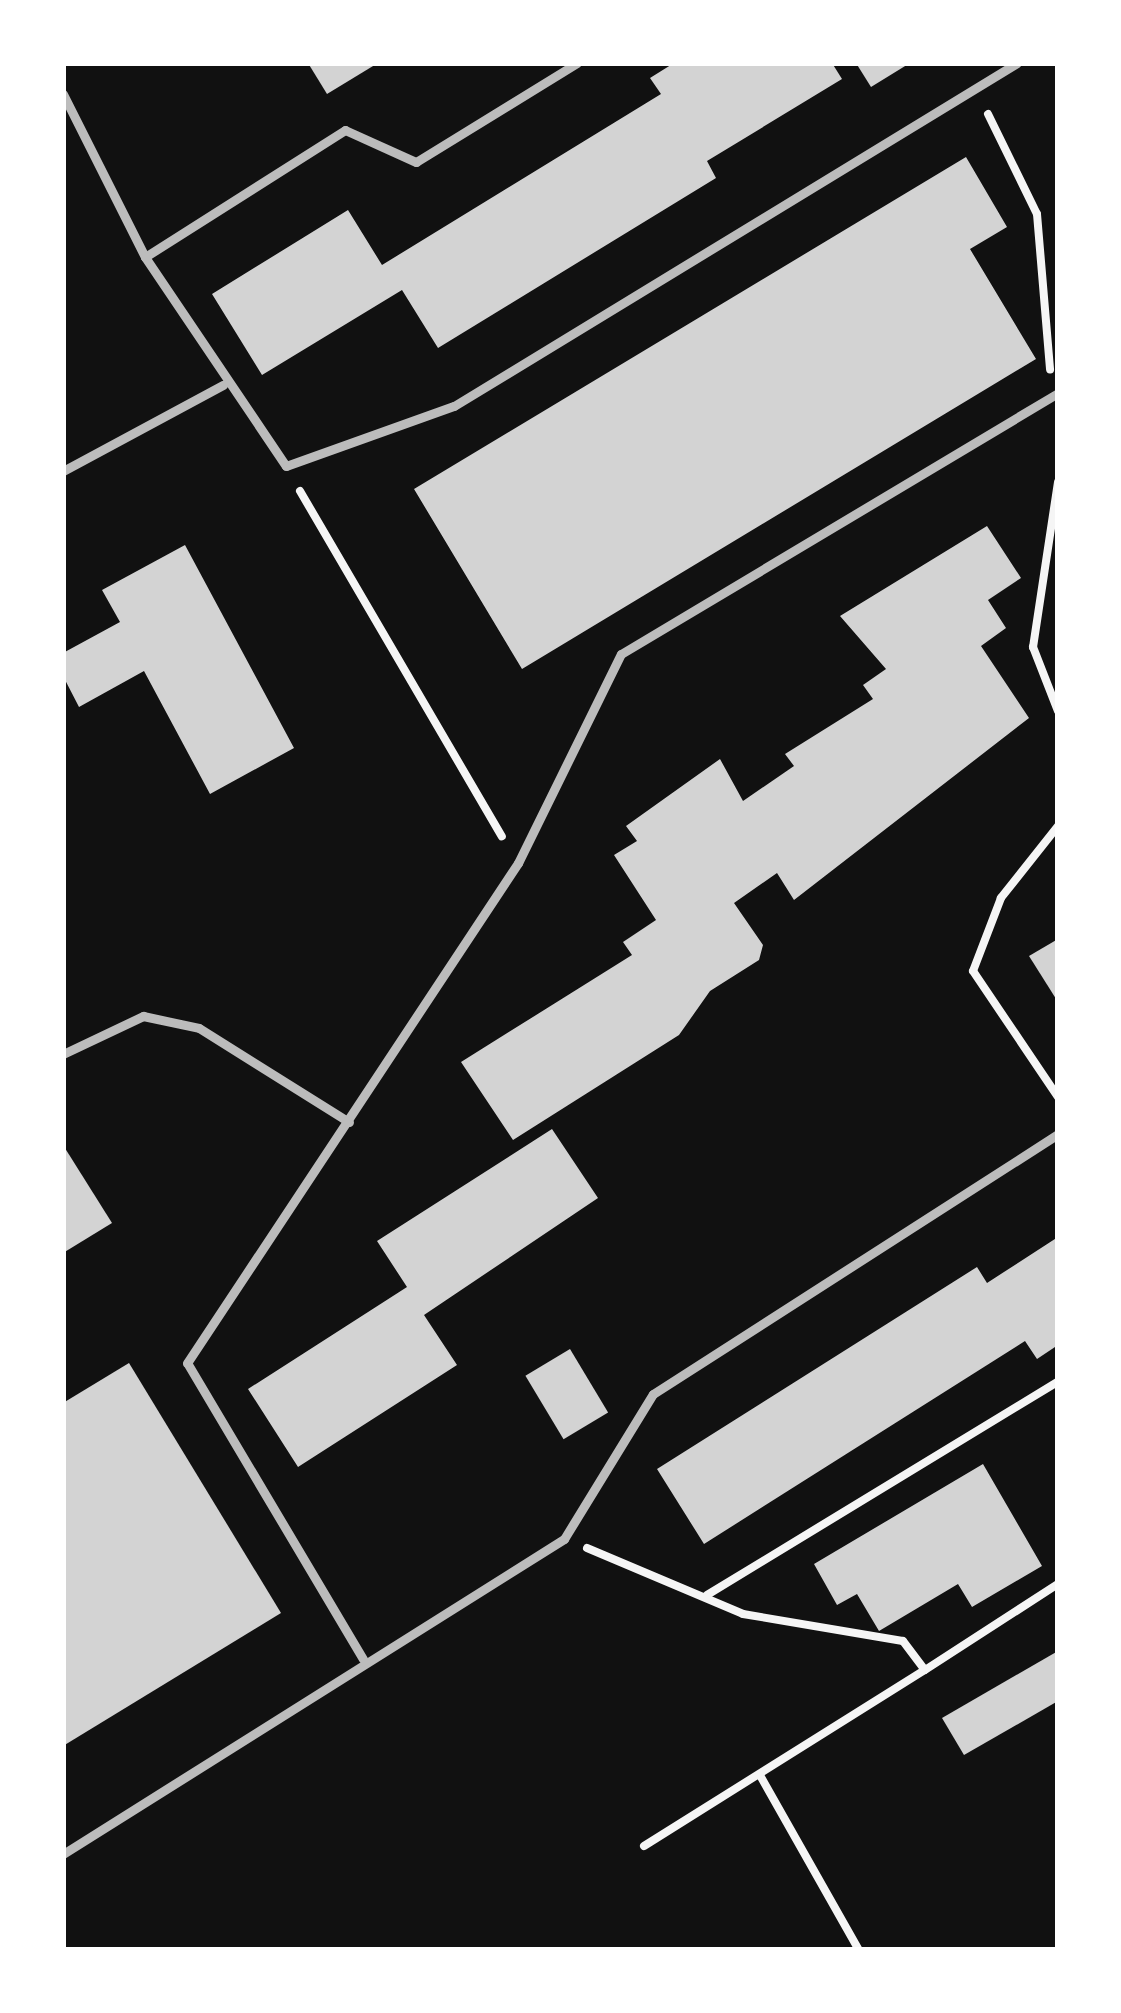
<!DOCTYPE html>
<style>
body{margin:0}
#map{position:relative;width:1121px;height:2013px;overflow:hidden;background:#111;font-family:"IBM Plex Sans",sans-serif}
div>[style]{position:absolute}
.building>*{inset:0;background:#d3d3d3;transform-origin:0 0}
.path>*{height:8px;margin:-4px;padding:0 4px;transform-origin:4px;border-radius:4px;background:#f5f5f5}
.service>*{height:9px;margin:-4.5px;padding:0 4.5px;transform-origin:4.5px;border-radius:4.5px;background:#bcbcbc}
span{translate:-50% -50%;white-space:nowrap;text-align:center;line-height:1.15;-webkit-text-stroke:12px #fff;paint-order:stroke}
.frame{position:absolute;inset:0;border:66px solid #fff;pointer-events:none}
</style>
<div id="map">
<div class="building">
<div style="clip-path:polygon(308px 63px,378px 63px,327px 94px)"></div>
<div style="clip-path:polygon(674px 63px,832px 63px,842px 79px,707px 161px,716px 178px,438px 348px,402px 290px,262px 375px,212px 294px,348px 210px,382px 265px,661px 94px,650px 78px)"></div>
<div style="clip-path:polygon(856px 63px,910px 63px,871px 87px)"></div>
<div style="clip-path:polygon(966px 157px,1007px 227px,970px 249px,1036px 359px,522px 669px,414px 489px)"></div>
<div style="clip-path:polygon(987px 526px,1021px 578px,988px 600px,1006px 628px,981px 646px,1029px 718px,794px 900px,777px 873px,734px 903px,763px 945px,759px 960px,710px 991px,679px 1035px,513px 1140px,461px 1062px,632px 955px,623px 942px,656px 920px,614px 855px,637px 841px,626px 826px,720px 759px,743px 801px,794px 766px,785px 754px,873px 699px,863px 685px,886px 669px,840px 616px)"></div>
<div style="clip-path:polygon(185px 545px,294px 748px,210px 794px,144px 671px,79px 707px,63px 676px,63px 653px,120px 622px,102px 590px)"></div>
<div style="clip-path:polygon(1058px 939px,1058px 1002px,1029px 956px)"></div>
<div style="clip-path:polygon(552px 1129px,598px 1198px,424px 1315px,457px 1365px,298px 1467px,248px 1389px,407px 1287px,377px 1241px)"></div>
<div style="clip-path:polygon(63px 1145px,112px 1223px,63px 1253px)"></div>
<div style="clip-path:polygon(1058px 1237px,1058px 1345px,1037px 1359px,1025px 1341px,704px 1544px,657px 1469px,977px 1267px,987px 1283px)"></div>
<div style="left:570px;top:1349px;width:74px;height:52px;rotate:59deg"></div>
<div style="clip-path:polygon(129px 1363px,281px 1613px,63px 1746px,63px 1403px)"></div>
<div style="clip-path:polygon(983px 1464px,1042px 1566px,972px 1607px,958px 1584px,879px 1631px,857px 1594px,837px 1605px,814px 1564px)"></div>
<div style="clip-path:polygon(1058px 1651px,1058px 1701px,964px 1755px,942px 1718px)"></div>
</div>
<div class="path">
<div style="left:988px;top:114px;width:111px;rotate:63.9deg"></div>
<div style="left:1037px;top:214px;width:156px;rotate:85.2deg"></div>
<div style="left:1058px;top:482px;width:167px;rotate:98.6deg"></div>
<div style="left:1033px;top:647px;width:69px;rotate:68.7deg"></div>
<div style="left:300px;top:491px;width:400px;rotate:59.7deg"></div>
<div style="left:1058px;top:826px;width:92px;rotate:128.4deg"></div>
<div style="left:1001px;top:898px;width:78px;rotate:111deg"></div>
<div style="left:973px;top:971px;width:152px;rotate:56deg"></div>
<div style="left:587px;top:1548px;width:169px;rotate:22.9deg"></div>
<div style="left:743px;top:1614px;width:162px;rotate:9.6deg"></div>
<div style="left:903px;top:1641px;width:36px;rotate:53deg"></div>
<div style="left:925px;top:1670px;width:158px;rotate:-32.9deg"></div>
<div style="left:707px;top:1595px;width:411px;rotate:-31.3deg"></div>
<div style="left:761px;top:1777px;width:199px;rotate:60.5deg"></div>
<div style="left:644px;top:1846px;width:332px;rotate:-32.1deg"></div>
</div>
<div class="service">
<div style="left:63px;top:94px;width:182px;rotate:63.3deg"></div>
<div style="left:145px;top:257px;width:252px;rotate:56deg"></div>
<div style="left:286px;top:466px;width:178px;rotate:-19.7deg"></div>
<div style="left:454px;top:406px;width:659px;rotate:-31.35deg"></div>
<div style="left:145px;top:257px;width:237px;rotate:-32.4deg"></div>
<div style="left:345px;top:130px;width:78px;rotate:24.3deg"></div>
<div style="left:416px;top:162px;width:189px;rotate:-31.6deg"></div>
<div style="left:63px;top:471px;width:182px;rotate:-28.3deg"></div>
<div style="left:63px;top:1054px;width:89px;rotate:-25.4deg"></div>
<div style="left:143px;top:1016px;width:57px;rotate:12.1deg"></div>
<div style="left:199px;top:1028px;width:177px;rotate:32.1deg"></div>
<div style="left:363px;top:1659px;width:344px;rotate:-120.7deg"></div>
<div style="left:187px;top:1363px;width:600px;rotate:-56.5deg"></div>
<div style="left:518px;top:863px;width:233px;rotate:-63.8deg"></div>
<div style="left:621px;top:654px;width:509px;rotate:-30.85deg"></div>
<div style="left:63px;top:1854px;width:592px;rotate:-32.16deg"></div>
<div style="left:564px;top:1539px;width:170px;rotate:-58.5deg"></div>
<div style="left:653px;top:1394px;width:481px;rotate:-32.7deg"></div>
</div>
<div class="frame"></div>
</div>
